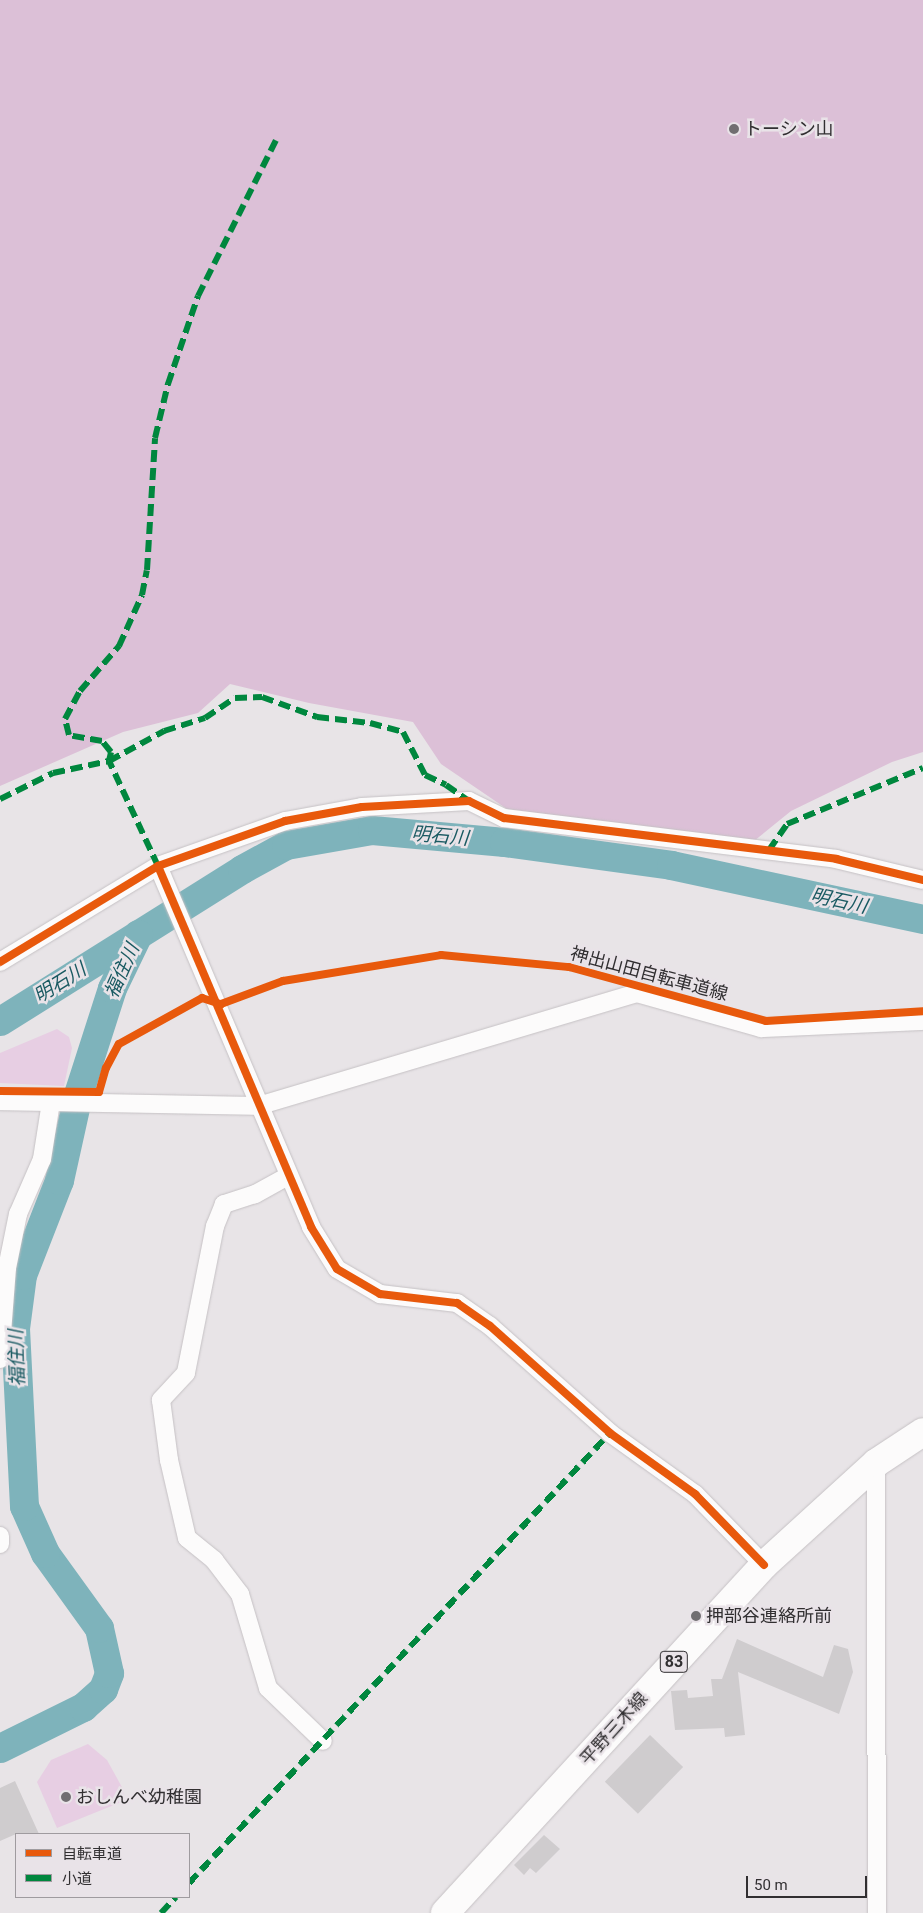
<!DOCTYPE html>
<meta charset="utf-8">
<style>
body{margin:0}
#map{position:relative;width:923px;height:1913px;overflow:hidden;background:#e8e4e7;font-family:Roboto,"Noto Sans JP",sans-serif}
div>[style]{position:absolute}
.green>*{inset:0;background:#e7cee3}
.forest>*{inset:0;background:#dcc0d7}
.river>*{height:29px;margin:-14.5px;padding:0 14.5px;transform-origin:14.5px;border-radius:14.5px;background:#7eb3bb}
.building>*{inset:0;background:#cfccce;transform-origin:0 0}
.roads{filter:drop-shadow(0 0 1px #c5c1c4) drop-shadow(0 0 1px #c5c1c4)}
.street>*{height:18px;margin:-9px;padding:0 9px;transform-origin:9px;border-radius:9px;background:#fcfbfb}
.primary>*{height:28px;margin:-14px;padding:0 14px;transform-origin:14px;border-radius:14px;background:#fcfbfb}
.quiet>*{height:6px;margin-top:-3px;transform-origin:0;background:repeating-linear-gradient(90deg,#00873e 0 12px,transparent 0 18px)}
.cycleway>*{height:8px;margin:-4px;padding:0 4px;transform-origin:4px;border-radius:4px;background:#e8590c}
.dots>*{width:14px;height:14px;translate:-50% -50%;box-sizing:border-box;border:2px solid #e9e3e8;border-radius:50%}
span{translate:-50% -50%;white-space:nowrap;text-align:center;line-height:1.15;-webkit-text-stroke:5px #e9e3e8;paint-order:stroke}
.shield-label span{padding:1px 4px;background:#e9e3e8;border:1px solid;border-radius:4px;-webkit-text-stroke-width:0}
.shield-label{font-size:16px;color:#312f31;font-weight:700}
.poi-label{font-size:18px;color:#312f31}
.left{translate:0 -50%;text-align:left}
.street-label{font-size:18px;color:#312f31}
.water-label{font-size:19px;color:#1a5a62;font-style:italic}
.legend{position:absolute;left:15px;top:1833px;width:175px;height:65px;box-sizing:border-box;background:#e9e3e8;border:1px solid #9f9b9f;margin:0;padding:6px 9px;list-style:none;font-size:15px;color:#312f31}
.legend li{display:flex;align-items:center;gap:10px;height:25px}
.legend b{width:25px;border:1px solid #9f9b9f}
.scale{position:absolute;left:746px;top:1876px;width:121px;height:22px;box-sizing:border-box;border:2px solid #312f31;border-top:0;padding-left:6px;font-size:15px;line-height:18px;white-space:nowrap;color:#312f31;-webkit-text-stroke:4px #e9e3e8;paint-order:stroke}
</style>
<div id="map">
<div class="green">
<div style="clip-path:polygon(57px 1029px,69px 1037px,72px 1048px,64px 1086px,0 1083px,0 1053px)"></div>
<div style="clip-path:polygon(88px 1744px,107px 1760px,123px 1789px,124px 1801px,57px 1828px,37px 1782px,51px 1760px)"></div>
</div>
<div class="forest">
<div style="clip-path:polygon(0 0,923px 0,923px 752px,892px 762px,791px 811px,754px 841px,507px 809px,441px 764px,413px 722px,309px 703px,230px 684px,198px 713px,123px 732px,0 786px)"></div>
</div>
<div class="river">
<div style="left:0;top:1021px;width:286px;rotate:-32.1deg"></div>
<div style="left:242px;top:869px;width:50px;rotate:-28.6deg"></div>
<div style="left:286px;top:845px;width:87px;rotate:-9.9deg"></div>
<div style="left:372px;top:830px;width:133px;rotate:5.2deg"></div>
<div style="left:504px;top:842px;width:169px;rotate:7.8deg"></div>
<div style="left:671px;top:865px;width:258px;rotate:12.1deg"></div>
<div style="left:0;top:1748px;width:93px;rotate:-26.3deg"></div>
<div style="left:83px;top:1707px;width:27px;rotate:-42deg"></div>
<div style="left:103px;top:1689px;width:17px;rotate:-69deg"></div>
<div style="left:109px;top:1673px;width:46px;rotate:-102.5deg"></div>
<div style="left:99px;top:1628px;width:92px;rotate:-125.8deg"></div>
<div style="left:45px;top:1553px;width:51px;rotate:-114.1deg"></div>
<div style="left:24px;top:1506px;width:178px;rotate:-92.9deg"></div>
<div style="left:15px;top:1328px;width:53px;rotate:-82.5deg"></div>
<div style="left:22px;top:1275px;width:102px;rotate:-68.7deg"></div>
<div style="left:59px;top:1180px;width:88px;rotate:-77.5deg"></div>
<div style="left:78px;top:1094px;width:111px;rotate:-72.2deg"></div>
<div style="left:112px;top:988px;width:60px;rotate:-64.3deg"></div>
</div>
<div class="building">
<div style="clip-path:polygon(737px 1639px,823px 1677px,834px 1645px,848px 1649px,853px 1672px,839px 1714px,738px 1672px,745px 1735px,725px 1737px,724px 1728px,675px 1730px,671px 1691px,687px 1690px,688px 1698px,713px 1696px,711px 1679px,722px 1679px)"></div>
<div style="left:650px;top:1735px;width:46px;height:65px;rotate:44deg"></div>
<div style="clip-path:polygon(15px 1781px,39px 1834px,16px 1834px,0 1841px,0 1788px)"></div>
<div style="clip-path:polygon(544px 1835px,560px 1849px,536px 1873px,530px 1868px,524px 1875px,514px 1865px)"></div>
</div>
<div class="roads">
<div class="street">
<div style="left:158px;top:866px;width:392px;rotate:67deg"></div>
<div style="left:311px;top:1227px;width:49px;rotate:58.2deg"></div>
<div style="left:337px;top:1269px;width:50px;rotate:30.2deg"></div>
<div style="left:380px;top:1294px;width:78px;rotate:6.7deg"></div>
<div style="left:457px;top:1303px;width:40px;rotate:34.9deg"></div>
<div style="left:490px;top:1326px;width:161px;rotate:41.7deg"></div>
<div style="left:610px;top:1433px;width:105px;rotate:35.7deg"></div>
<div style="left:695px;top:1494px;width:99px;rotate:45.8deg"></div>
<div style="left:0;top:962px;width:185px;rotate:-31.3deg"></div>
<div style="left:158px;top:866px;width:135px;rotate:-19.5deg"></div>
<div style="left:285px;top:821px;width:78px;rotate:-10.3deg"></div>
<div style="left:362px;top:807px;width:107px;rotate:-3.2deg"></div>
<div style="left:469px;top:801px;width:39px;rotate:26deg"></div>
<div style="left:504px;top:818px;width:335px;rotate:7deg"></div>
<div style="left:836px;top:859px;width:89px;rotate:13.6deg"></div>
<div style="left:0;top:1101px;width:258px;rotate:1.1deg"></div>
<div style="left:258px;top:1106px;width:395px;rotate:-16.6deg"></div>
<div style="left:637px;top:993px;width:129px;rotate:15.8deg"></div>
<div style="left:761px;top:1028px;width:162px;rotate:-2.5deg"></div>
<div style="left:288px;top:1176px;width:38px;rotate:151deg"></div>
<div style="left:255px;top:1194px;width:33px;rotate:162deg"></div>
<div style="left:224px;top:1204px;width:24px;rotate:112deg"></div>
<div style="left:215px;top:1226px;width:150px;rotate:101.2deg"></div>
<div style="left:186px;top:1373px;width:37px;rotate:133deg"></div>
<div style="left:161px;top:1400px;width:61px;rotate:82.4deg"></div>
<div style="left:169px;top:1460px;width:80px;rotate:77deg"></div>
<div style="left:187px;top:1538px;width:35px;rotate:39deg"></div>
<div style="left:214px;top:1560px;width:43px;rotate:52.6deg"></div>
<div style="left:240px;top:1594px;width:98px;rotate:73.4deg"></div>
<div style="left:268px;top:1688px;width:76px;rotate:43.9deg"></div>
<div style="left:0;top:1359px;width:91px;rotate:-85.6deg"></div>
<div style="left:7px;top:1268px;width:55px;rotate:-78.5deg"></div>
<div style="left:18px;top:1214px;width:60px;rotate:-66.4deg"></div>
<div style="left:42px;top:1159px;width:58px;rotate:-81deg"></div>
<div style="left:876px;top:1463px;width:450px;rotate:89.9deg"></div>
<div style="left:0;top:1536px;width:8px;rotate:90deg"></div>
</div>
<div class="primary">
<div style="left:445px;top:1913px;width:472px;rotate:-47.5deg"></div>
<div style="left:764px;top:1565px;width:151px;rotate:-42.3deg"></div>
<div style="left:876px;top:1463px;width:56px;rotate:-33.4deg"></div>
</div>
</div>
<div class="quiet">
<div style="left:0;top:799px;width:59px;rotate:-26.1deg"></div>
<div style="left:53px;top:773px;width:57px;rotate:-12.1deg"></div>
<div style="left:109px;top:761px;width:63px;rotate:-28.6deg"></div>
<div style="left:164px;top:731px;width:43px;rotate:-17.6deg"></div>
<div style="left:205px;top:718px;width:36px;rotate:-34deg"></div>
<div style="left:235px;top:698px;width:27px;rotate:-2deg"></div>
<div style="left:262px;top:697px;width:59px;rotate:20deg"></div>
<div style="left:317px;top:717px;width:53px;rotate:6.5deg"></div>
<div style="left:370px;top:723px;width:34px;rotate:15deg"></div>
<div style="left:403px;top:732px;width:48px;rotate:62.9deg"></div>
<div style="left:425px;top:775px;width:23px;rotate:25deg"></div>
<div style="left:446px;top:785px;width:28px;rotate:35deg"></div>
<div style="left:769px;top:850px;width:32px;rotate:-55deg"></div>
<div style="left:787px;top:824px;width:147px;rotate:-22.4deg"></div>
<div style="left:158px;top:866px;width:116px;rotate:-115deg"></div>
<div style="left:109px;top:761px;width:9px;rotate:-77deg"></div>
<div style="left:111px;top:752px;width:14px;rotate:-129deg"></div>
<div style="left:102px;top:741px;width:34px;rotate:-170deg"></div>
<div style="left:69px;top:735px;width:16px;rotate:-104deg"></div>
<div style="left:65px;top:719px;width:32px;rotate:-62deg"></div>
<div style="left:80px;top:691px;width:60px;rotate:-49.1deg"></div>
<div style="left:119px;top:646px;width:56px;rotate:-65.7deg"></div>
<div style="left:142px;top:595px;width:25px;rotate:-79deg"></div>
<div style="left:147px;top:570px;width:132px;rotate:-86.5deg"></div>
<div style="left:155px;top:438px;width:56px;rotate:-76.5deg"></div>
<div style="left:168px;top:384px;width:93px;rotate:-71.2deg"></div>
<div style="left:198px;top:296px;width:179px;rotate:-63.4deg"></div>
<div style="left:189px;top:1883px;width:616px;rotate:-46.91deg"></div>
<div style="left:161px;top:1913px;width:22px;rotate:-47deg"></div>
</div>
<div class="cycleway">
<div style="left:158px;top:866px;width:392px;rotate:67deg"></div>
<div style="left:311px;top:1227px;width:49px;rotate:58.2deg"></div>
<div style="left:337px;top:1269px;width:50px;rotate:30.2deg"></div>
<div style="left:380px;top:1294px;width:78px;rotate:6.7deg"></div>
<div style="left:457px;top:1303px;width:40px;rotate:34.9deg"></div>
<div style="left:490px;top:1326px;width:161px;rotate:41.7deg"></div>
<div style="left:610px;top:1433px;width:105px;rotate:35.7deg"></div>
<div style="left:695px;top:1494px;width:99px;rotate:45.8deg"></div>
<div style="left:0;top:962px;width:185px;rotate:-31.3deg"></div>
<div style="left:158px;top:866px;width:135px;rotate:-19.5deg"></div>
<div style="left:285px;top:821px;width:78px;rotate:-10.3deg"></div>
<div style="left:362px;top:807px;width:107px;rotate:-3.2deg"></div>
<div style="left:469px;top:801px;width:39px;rotate:26deg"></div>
<div style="left:504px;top:818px;width:335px;rotate:7deg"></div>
<div style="left:836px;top:859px;width:89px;rotate:13.6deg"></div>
<div style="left:0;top:1091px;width:99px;rotate:0.6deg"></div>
<div style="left:99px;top:1092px;width:25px;rotate:-74deg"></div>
<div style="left:106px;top:1068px;width:27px;rotate:-62deg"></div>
<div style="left:119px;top:1044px;width:95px;rotate:-29deg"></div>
<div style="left:202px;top:998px;width:20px;rotate:18deg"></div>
<div style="left:221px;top:1004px;width:66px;rotate:-20.4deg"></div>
<div style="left:283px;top:981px;width:160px;rotate:-9.3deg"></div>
<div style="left:441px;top:955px;width:129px;rotate:5.4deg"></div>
<div style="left:569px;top:967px;width:204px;rotate:15.3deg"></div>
<div style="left:766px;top:1021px;width:157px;rotate:-3.6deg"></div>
</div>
<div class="dots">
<div style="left:734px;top:129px;background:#716e71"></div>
<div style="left:696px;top:1616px;background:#716e71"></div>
<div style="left:66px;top:1797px;background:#716e71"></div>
</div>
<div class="shield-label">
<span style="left:674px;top:1662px">83</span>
</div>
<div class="poi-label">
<span class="left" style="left:744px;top:129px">トーシン山</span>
<span class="left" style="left:706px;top:1616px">押部谷連絡所前</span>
<span class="left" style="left:76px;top:1797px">おしんべ幼稚園</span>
</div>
<div class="street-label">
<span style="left:649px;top:974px;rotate:15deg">神出山田自転車道線</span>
<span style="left:614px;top:1729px;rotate:-48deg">平野三木線</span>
</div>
<div class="water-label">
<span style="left:440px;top:836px;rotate:5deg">明石川</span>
<span style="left:839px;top:901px;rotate:12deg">明石川</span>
<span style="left:122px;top:971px;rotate:-66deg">福住川</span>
<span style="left:60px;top:983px;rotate:-32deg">明石川</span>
<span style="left:17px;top:1358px;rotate:-92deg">福住川</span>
</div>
<ul class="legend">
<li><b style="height:6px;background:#e8590c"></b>自転車道</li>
<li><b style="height:6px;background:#00873e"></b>小道</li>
</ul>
<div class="scale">50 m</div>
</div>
